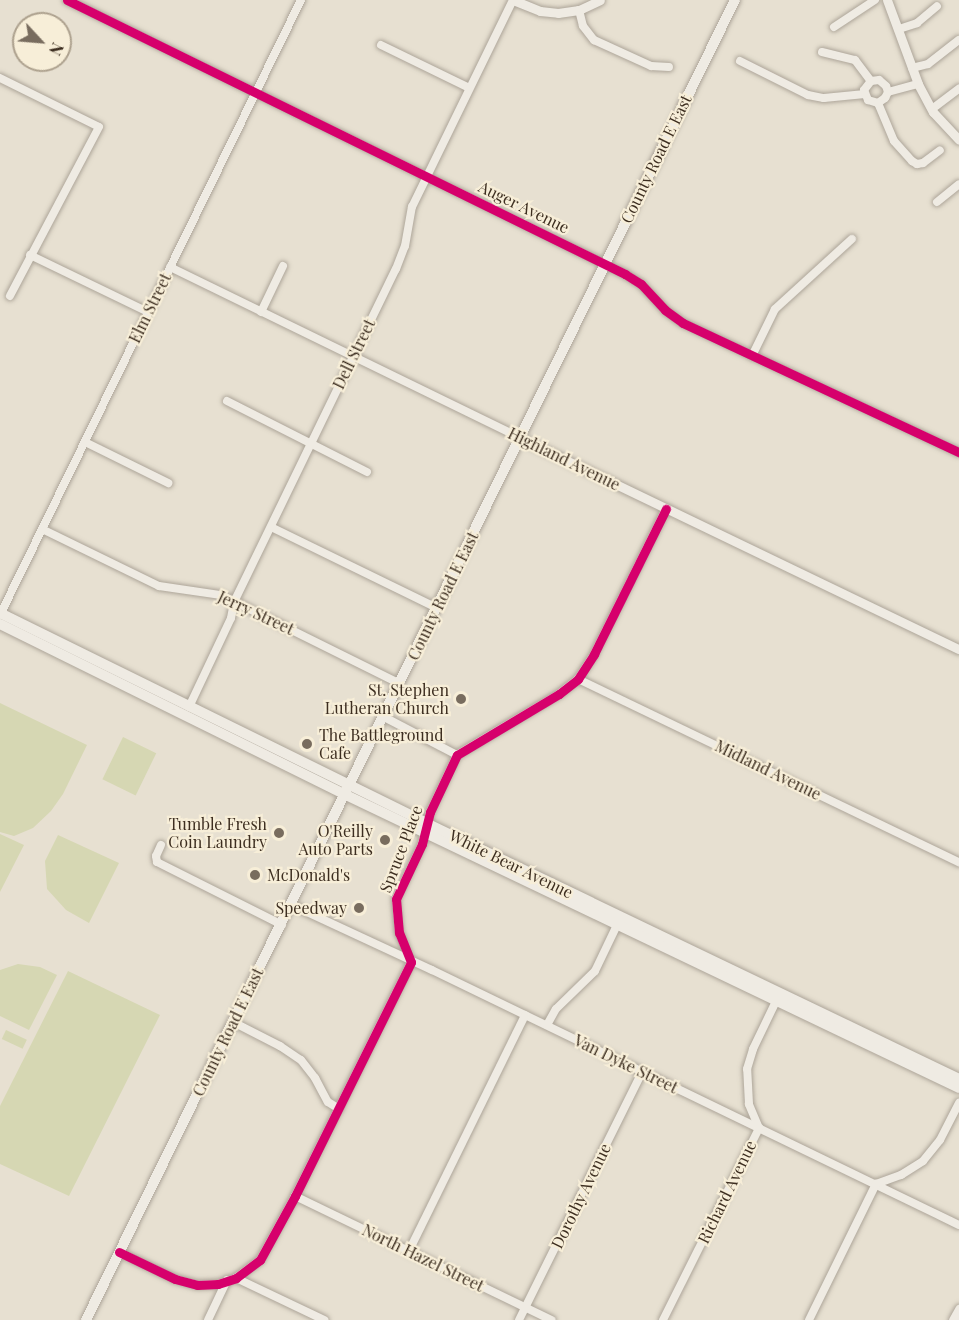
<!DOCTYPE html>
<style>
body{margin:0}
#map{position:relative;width:959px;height:1320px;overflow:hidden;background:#e7e0d1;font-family:"Playfair Display",serif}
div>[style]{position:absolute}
.green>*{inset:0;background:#d6d7b3;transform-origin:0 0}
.roads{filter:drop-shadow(0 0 2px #ada599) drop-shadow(0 0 2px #ada599)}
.minor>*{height:8px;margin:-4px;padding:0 4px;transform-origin:4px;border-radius:4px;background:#efebe3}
.tertiary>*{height:9px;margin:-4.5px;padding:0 4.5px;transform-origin:4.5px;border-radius:4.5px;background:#efebe3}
.secondary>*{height:10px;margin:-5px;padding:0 5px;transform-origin:5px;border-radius:5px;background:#efebe3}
.cycleway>*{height:9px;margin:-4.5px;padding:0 4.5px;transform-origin:4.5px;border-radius:4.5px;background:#d6006c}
.dots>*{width:16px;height:16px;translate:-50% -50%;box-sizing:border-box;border:3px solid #f7eed8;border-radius:50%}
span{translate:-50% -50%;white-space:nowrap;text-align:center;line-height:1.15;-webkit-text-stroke:4.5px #f7eed8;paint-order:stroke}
.street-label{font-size:16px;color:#3d2e20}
.poi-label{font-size:16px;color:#3d2e20}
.right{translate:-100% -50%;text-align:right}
.left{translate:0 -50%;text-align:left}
.north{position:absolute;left:12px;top:12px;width:60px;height:60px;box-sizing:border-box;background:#f7eed8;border:2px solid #ada18e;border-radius:50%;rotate:116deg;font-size:16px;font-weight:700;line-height:24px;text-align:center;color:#3d2e20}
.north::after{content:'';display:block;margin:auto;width:21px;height:27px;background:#786c5e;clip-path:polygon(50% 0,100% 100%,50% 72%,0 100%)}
</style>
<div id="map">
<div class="green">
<div style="clip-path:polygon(0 703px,87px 745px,63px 794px,51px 811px,33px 828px,14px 836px,0 832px)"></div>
<div style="left:123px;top:737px;width:37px;height:47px;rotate:26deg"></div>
<div style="clip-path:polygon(0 834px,24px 845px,0 892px)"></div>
<div style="clip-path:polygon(58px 835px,119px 863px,89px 923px,66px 910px,47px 889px,45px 861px)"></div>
<div style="clip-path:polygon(18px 964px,40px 967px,57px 975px,29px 1030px,0 1016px,0 970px)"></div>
<div style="clip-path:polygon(68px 971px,160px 1015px,69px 1196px,0 1164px,0 1106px)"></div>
<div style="left:6px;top:1030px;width:23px;height:10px;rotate:25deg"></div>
</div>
<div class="roads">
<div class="minor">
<div style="left:67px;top:0;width:622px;rotate:26.15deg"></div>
<div style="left:625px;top:274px;width:19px;rotate:32deg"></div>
<div style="left:641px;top:284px;width:35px;rotate:47deg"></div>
<div style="left:665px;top:310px;width:22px;rotate:36deg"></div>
<div style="left:683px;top:323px;width:305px;rotate:25.1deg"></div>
<div style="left:579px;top:10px;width:16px;rotate:76deg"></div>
<div style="left:583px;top:26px;width:18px;rotate:52deg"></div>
<div style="left:594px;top:40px;width:63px;rotate:24.5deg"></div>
<div style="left:651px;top:66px;width:18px;rotate:3deg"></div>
<div style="left:834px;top:27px;width:49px;rotate:-33.4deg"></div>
<div style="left:899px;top:29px;width:19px;rotate:-18deg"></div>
<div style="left:917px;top:23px;width:26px;rotate:-40deg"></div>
<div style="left:381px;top:45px;width:98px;rotate:26deg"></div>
<div style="left:822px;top:52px;width:34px;rotate:14deg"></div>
<div style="left:855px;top:60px;width:26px;rotate:53deg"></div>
<div style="left:740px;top:61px;width:76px;rotate:26.6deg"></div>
<div style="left:808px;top:95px;width:16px;rotate:11deg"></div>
<div style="left:824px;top:98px;width:41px;rotate:-5.6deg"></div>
<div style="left:912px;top:68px;width:16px;rotate:-14deg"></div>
<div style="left:928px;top:64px;width:39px;rotate:-38deg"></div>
<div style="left:0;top:78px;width:110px;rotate:26.3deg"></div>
<div style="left:99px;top:127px;width:191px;rotate:117.8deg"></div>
<div style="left:888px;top:92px;width:6px;rotate:-108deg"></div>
<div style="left:886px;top:86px;width:9px;rotate:-139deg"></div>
<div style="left:879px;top:80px;width:8px;rotate:173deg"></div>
<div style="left:871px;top:81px;width:11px;rotate:128deg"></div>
<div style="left:864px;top:90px;width:11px;rotate:68deg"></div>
<div style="left:868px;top:100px;width:10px;rotate:17deg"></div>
<div style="left:878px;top:103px;width:9px;rotate:-36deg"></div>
<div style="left:885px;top:98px;width:7px;rotate:-63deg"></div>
<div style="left:888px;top:92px;width:31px;rotate:-15deg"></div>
<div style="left:878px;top:103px;width:41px;rotate:67.2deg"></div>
<div style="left:894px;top:141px;width:27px;rotate:48deg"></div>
<div style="left:912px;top:161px;width:6px;rotate:31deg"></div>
<div style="left:917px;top:164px;width:6px;rotate:-9deg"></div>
<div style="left:923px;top:163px;width:21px;rotate:-37deg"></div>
<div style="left:932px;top:109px;width:34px;rotate:-37deg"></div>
<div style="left:937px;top:202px;width:28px;rotate:-39deg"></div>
<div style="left:30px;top:255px;width:131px;rotate:25.8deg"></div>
<div style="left:170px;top:267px;width:390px;rotate:26deg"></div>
<div style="left:261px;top:312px;width:51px;rotate:-64.4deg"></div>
<div style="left:752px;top:356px;width:52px;rotate:-63.9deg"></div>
<div style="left:775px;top:309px;width:104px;rotate:-42.3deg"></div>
<div style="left:227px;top:401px;width:157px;rotate:26.9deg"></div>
<div style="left:85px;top:442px;width:93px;rotate:26.3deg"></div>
<div style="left:271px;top:527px;width:185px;rotate:26deg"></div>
<div style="left:42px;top:529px;width:130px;rotate:26deg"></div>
<div style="left:159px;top:586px;width:63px;rotate:8.3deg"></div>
<div style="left:221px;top:595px;width:200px;rotate:26.4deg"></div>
<div style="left:0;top:615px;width:685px;rotate:-63.92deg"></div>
<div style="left:578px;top:679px;width:423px;rotate:25.7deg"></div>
<div style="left:189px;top:707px;width:98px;rotate:-64.7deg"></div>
<div style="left:231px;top:618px;width:16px;rotate:-79deg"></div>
<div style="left:234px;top:602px;width:370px;rotate:-64.1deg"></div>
<div style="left:396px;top:269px;width:25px;rotate:-69deg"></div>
<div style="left:405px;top:246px;width:40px;rotate:-80deg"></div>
<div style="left:412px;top:207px;width:230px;rotate:-64deg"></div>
<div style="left:384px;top:717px;width:82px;rotate:27.5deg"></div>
<div style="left:161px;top:845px;width:12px;rotate:114deg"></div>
<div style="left:156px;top:856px;width:6px;rotate:81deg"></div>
<div style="left:157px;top:862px;width:140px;rotate:26.7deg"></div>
<div style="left:292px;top:905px;width:154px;rotate:24.9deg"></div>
<div style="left:432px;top:970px;width:585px;rotate:25.82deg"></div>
<div style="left:233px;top:1022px;width:53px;rotate:27.1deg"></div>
<div style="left:280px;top:1046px;width:25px;rotate:34deg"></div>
<div style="left:301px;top:1060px;width:23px;rotate:52deg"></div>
<div style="left:315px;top:1078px;width:27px;rotate:62deg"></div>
<div style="left:328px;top:1102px;width:13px;rotate:32deg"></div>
<div style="left:547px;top:1025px;width:18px;rotate:-61deg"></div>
<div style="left:556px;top:1009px;width:54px;rotate:-44.3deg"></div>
<div style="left:595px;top:971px;width:55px;rotate:-64.4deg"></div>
<div style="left:295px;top:1196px;width:285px;rotate:25.8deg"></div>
<div style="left:409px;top:1251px;width:263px;rotate:-63.8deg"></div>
<div style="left:119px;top:1252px;width:62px;rotate:25.7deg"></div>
<div style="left:175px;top:1279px;width:23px;rotate:15deg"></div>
<div style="left:197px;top:1285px;width:21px;rotate:-3deg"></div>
<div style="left:218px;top:1284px;width:19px;rotate:-18deg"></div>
<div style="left:236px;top:1278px;width:30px;rotate:-37deg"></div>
<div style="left:260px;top:1260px;width:73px;rotate:-61.3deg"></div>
<div style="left:295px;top:1196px;width:261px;rotate:-63.6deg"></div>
<div style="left:411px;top:962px;width:31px;rotate:-112deg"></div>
<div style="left:399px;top:933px;width:34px;rotate:-95deg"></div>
<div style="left:396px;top:899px;width:61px;rotate:-64.7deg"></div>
<div style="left:422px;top:844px;width:33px;rotate:-76deg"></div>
<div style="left:430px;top:812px;width:63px;rotate:-64.7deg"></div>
<div style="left:457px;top:755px;width:119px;rotate:-30.9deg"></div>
<div style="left:559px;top:694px;width:24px;rotate:-38deg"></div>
<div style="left:578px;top:679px;width:30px;rotate:-57deg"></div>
<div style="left:594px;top:654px;width:162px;rotate:-63.6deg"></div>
<div style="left:236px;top:1278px;width:98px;rotate:25.5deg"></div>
<div style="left:208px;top:1320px;width:44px;rotate:-64.6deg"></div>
<div style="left:519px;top:1320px;width:277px;rotate:-63.6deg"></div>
<div style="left:663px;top:1320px;width:215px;rotate:-63.4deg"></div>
<div style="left:759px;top:1128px;width:26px;rotate:-113deg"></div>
<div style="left:749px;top:1104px;width:35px;rotate:-93deg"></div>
<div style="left:747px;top:1069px;width:21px;rotate:-73deg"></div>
<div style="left:753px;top:1049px;width:58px;rotate:-64.3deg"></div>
<div style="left:809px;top:1320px;width:152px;rotate:-63.8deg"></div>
<div style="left:876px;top:1184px;width:27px;rotate:-20deg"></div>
<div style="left:901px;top:1175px;width:26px;rotate:-32deg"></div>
<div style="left:923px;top:1161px;width:27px;rotate:-51deg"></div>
<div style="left:940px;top:1140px;width:42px;rotate:-62.8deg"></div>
</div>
<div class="tertiary">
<div style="left:513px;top:0;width:29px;rotate:22deg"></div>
<div style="left:540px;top:11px;width:18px;rotate:6deg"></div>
<div style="left:558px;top:13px;width:21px;rotate:-8deg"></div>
<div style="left:579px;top:10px;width:23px;rotate:-25deg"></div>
<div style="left:887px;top:0;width:90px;rotate:69.7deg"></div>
<div style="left:918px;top:84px;width:32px;rotate:62deg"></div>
<div style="left:933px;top:112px;width:38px;rotate:47deg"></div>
<div style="left:520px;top:438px;width:487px;rotate:25.7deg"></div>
<div style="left:953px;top:1320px;width:13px;rotate:-61deg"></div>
</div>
<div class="secondary">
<div style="left:0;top:613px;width:475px;rotate:26.2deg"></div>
<div style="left:426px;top:823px;width:591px;rotate:25.65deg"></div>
<div style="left:0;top:624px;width:386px;rotate:26.3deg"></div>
<div style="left:346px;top:795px;width:679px;rotate:25.55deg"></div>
<div style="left:86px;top:1320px;width:1471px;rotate:-63.82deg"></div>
</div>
</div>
<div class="cycleway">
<div style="left:67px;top:0;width:622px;rotate:26.15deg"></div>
<div style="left:625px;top:274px;width:19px;rotate:32deg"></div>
<div style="left:641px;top:284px;width:35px;rotate:47deg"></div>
<div style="left:665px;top:310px;width:22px;rotate:36deg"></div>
<div style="left:683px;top:323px;width:305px;rotate:25.1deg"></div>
<div style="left:119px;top:1252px;width:62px;rotate:25.7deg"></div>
<div style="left:175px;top:1279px;width:23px;rotate:15deg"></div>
<div style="left:197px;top:1285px;width:21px;rotate:-3deg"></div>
<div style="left:218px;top:1284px;width:19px;rotate:-18deg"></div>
<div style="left:236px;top:1278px;width:30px;rotate:-37deg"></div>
<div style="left:260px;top:1260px;width:73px;rotate:-61.3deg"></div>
<div style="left:295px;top:1196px;width:261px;rotate:-63.6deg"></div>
<div style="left:411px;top:962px;width:31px;rotate:-112deg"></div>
<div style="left:399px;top:933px;width:34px;rotate:-95deg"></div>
<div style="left:396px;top:899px;width:61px;rotate:-64.7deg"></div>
<div style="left:422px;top:844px;width:33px;rotate:-76deg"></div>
<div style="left:430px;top:812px;width:63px;rotate:-64.7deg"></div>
<div style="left:457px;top:755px;width:119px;rotate:-30.9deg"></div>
<div style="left:559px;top:694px;width:24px;rotate:-38deg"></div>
<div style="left:578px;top:679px;width:30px;rotate:-57deg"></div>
<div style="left:594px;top:654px;width:162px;rotate:-63.6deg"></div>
</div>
<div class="dots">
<div style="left:461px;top:699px;background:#786c5e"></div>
<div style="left:307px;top:744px;background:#786c5e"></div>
<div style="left:279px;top:833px;background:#786c5e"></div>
<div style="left:385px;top:840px;background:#786c5e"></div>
<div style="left:255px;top:875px;background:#786c5e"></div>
<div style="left:359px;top:908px;background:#786c5e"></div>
</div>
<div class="street-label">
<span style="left:656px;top:159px;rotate:-64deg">County Road E East</span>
<span style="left:524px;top:207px;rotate:26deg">Auger Avenue</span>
<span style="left:150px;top:308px;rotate:-64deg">Elm Street</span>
<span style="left:354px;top:354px;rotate:-64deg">Dell Street</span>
<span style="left:564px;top:459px;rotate:26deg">Highland Avenue</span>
<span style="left:443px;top:596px;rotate:-64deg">County Road E East</span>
<span style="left:256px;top:613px;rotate:25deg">Jerry Street</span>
<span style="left:768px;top:770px;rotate:26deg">Midland Avenue</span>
<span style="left:401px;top:849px;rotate:-69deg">Spruce Place</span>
<span style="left:511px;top:864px;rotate:26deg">White Bear Avenue</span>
<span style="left:228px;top:1032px;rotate:-64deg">County Road E East</span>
<span style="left:626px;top:1064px;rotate:26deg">Van Dyke Street</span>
<span style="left:727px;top:1192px;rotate:-64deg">Richard Avenue</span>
<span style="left:581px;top:1196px;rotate:-64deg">Dorothy Avenue</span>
<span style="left:423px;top:1258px;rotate:26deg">North Hazel Street</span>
</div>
<div class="poi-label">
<span class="right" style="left:449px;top:699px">St. Stephen<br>Lutheran Church</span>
<span class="left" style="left:319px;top:744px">The Battleground<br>Cafe</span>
<span class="right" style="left:267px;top:833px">Tumble Fresh<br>Coin Laundry</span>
<span class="right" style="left:373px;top:840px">O'Reilly<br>Auto Parts</span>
<span class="left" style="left:267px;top:875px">McDonald's</span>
<span class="right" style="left:347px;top:908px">Speedway</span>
</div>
<div class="north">N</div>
</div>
